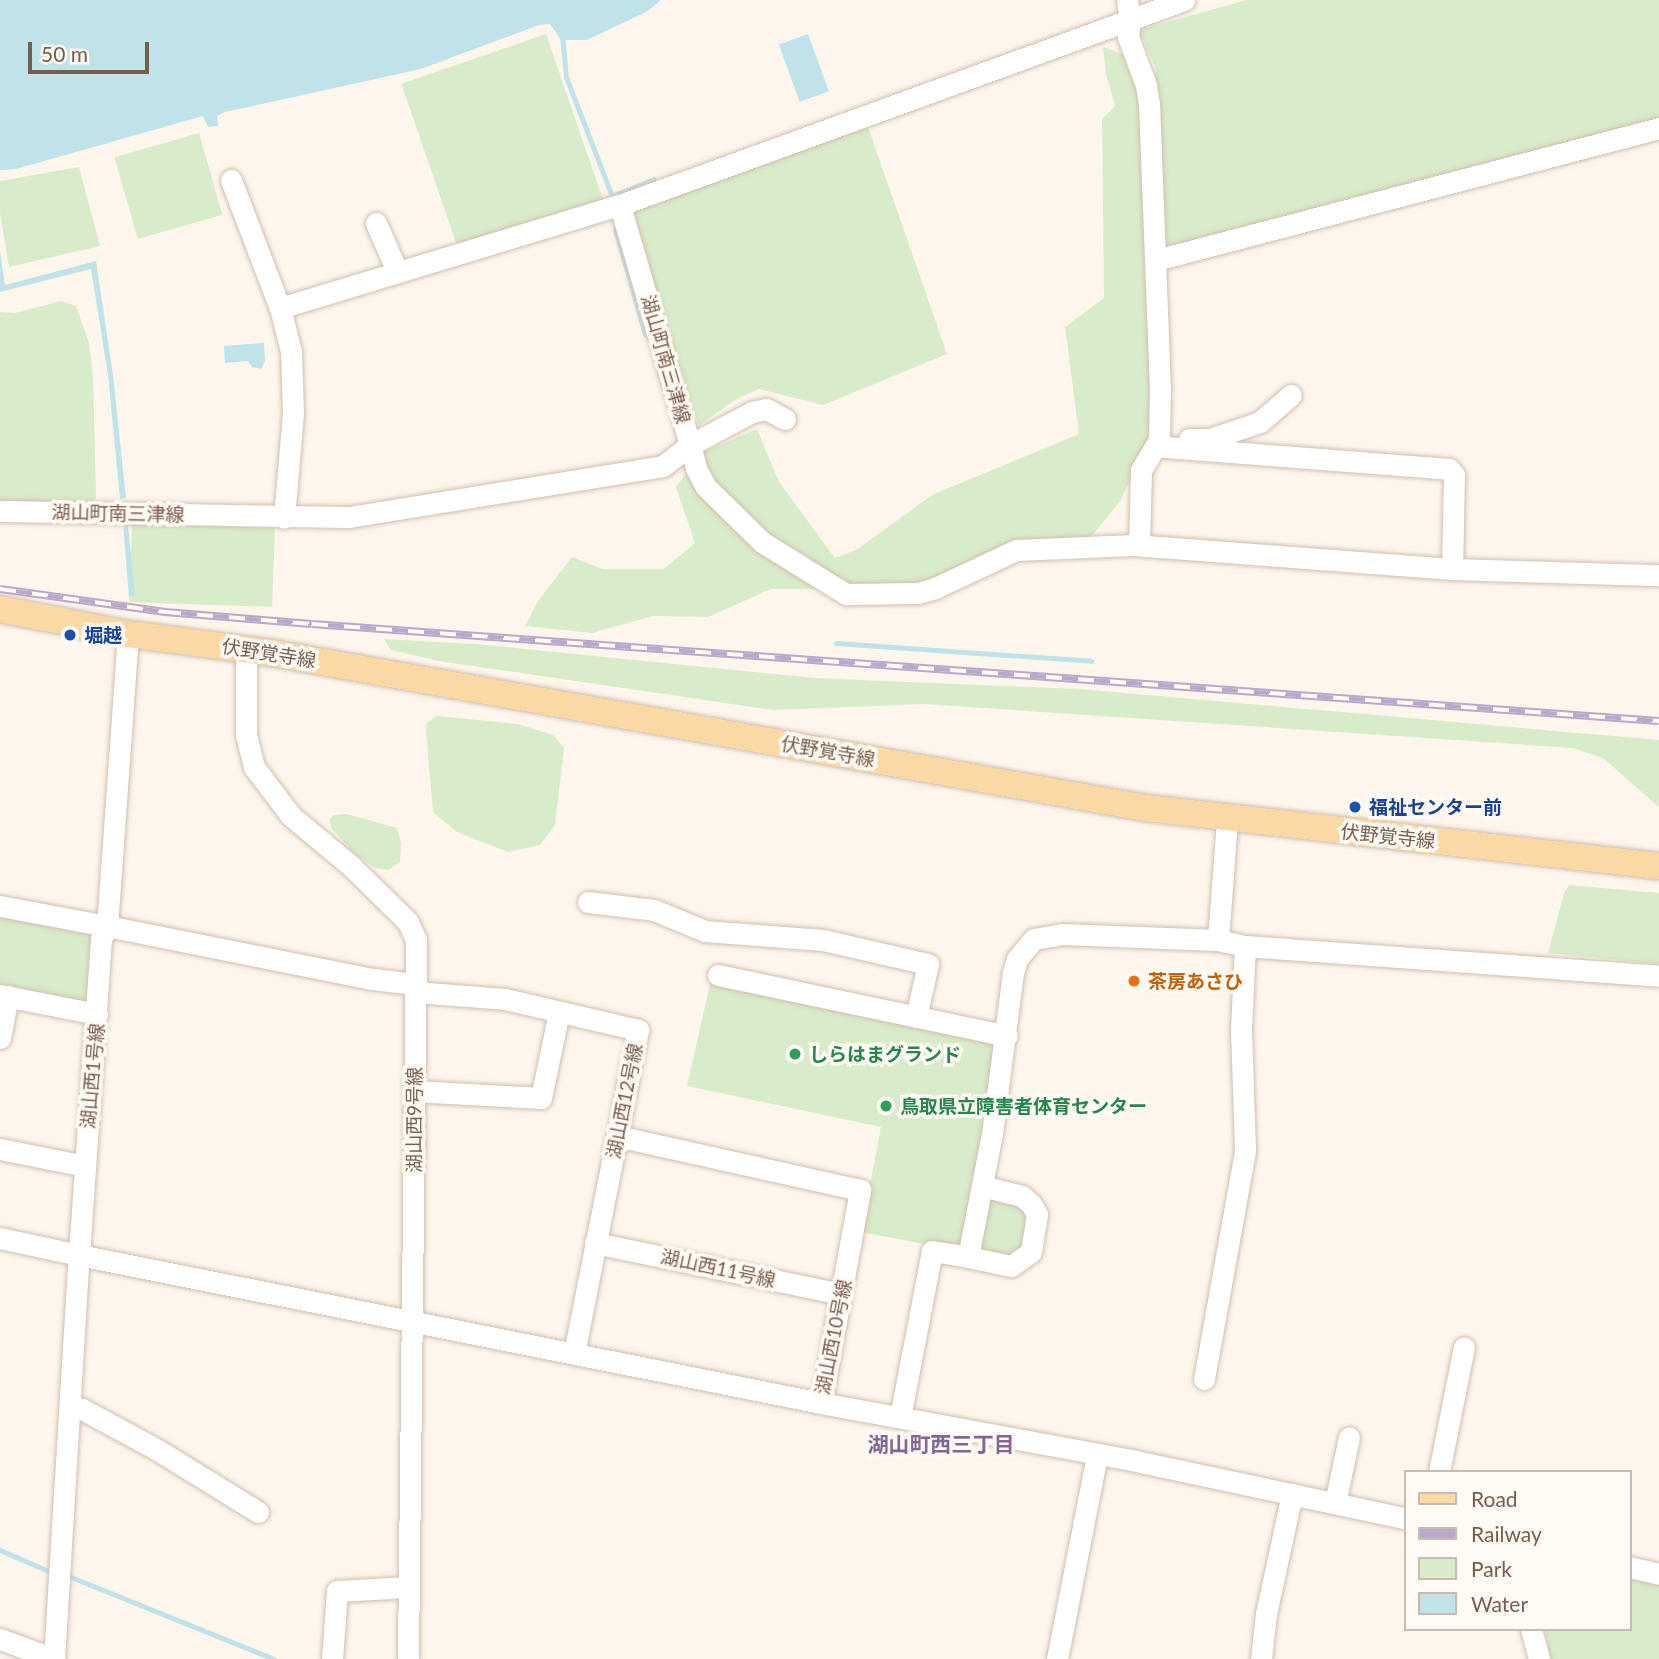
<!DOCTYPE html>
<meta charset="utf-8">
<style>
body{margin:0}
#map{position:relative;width:1659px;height:1659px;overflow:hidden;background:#fdf6ec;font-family:Lato,"Noto Sans JP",sans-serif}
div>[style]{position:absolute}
.green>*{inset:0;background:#d8ecc9;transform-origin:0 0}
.water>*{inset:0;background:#bfe3e8;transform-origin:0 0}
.stream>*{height:5px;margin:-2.5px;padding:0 2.5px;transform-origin:2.5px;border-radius:2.5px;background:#bfe3e8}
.roads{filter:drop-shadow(0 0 2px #d1beb0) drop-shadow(0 0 2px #d1beb0)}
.minor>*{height:21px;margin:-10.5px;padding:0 10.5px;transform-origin:10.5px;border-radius:10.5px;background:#fff}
.major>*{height:26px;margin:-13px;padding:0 13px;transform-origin:13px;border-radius:13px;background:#fbd9a5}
.rail>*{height:8px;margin-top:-4px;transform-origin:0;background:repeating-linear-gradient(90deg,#fffaf3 0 16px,#b9a8c9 0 32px);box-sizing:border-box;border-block:2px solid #b9a8c9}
.dots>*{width:19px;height:19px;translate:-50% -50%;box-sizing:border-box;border:4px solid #fffaf3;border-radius:50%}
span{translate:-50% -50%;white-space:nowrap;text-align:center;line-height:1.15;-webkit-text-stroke:7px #fffaf3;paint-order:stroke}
.street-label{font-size:19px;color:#7a5c4d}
.transit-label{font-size:19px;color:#164399;font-weight:700}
.left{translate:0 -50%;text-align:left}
.food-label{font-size:19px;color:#c56008;font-weight:700}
.leisure-label{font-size:19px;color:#27864d;font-weight:700}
.neighbourhood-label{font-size:21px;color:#846695;font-weight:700}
.legend{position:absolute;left:1404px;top:1470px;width:228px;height:161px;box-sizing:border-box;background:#fffaf3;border:2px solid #cabbb1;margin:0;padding:9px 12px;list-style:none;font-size:21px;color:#7a5c4d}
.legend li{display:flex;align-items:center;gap:14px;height:35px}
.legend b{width:35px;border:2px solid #cabbb1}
.scale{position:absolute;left:28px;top:42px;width:121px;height:32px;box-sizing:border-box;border:4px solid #7a5c4d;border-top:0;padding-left:9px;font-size:21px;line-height:24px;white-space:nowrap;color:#7a5c4d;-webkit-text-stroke:5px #fffaf3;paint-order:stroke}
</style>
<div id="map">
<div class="green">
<div style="clip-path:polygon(1247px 0,1659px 0,1659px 119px,1167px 249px,1155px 66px,1139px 30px)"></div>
<div style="left:546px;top:34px;width:177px;height:153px;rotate:71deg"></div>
<div style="clip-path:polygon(1103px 47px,1122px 54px,1141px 102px,1151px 433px,1121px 500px,1091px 537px,922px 584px,847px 589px,771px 589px,708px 617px,653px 616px,592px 633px,525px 626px,538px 601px,572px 557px,602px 569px,664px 569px,695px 543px,676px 487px,701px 453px,757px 429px,779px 482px,835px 558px,858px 549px,932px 495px,1079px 434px,1065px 327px,1104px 298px,1102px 119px,1115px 106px,1106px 74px)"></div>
<div style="clip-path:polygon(867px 124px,947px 354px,823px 405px,759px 389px,733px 401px,699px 426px,630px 209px)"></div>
<div style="left:199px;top:133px;width:85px;height:88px;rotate:74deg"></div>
<div style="clip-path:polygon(79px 167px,100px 246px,9px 267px,0 213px,0 181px)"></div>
<div style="clip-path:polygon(61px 301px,76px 306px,89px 343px,93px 375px,96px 499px,92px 503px,0 501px,0 312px,15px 313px)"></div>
<div style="left:132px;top:523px;width:143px;height:79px;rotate:2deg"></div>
<div style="clip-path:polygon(384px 639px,476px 644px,815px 678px,1079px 689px,1659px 740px,1659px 807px,1603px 758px,1572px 748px,925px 704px,773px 710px,439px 661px,391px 650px)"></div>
<div style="clip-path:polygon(437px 716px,518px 724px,553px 735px,564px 748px,555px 825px,540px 845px,508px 852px,457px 832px,433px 812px,426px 730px,427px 723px)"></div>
<div style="clip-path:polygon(347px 814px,397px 828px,401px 843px,400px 862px,388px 870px,375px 868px,353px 852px,332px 829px,329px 819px,335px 815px)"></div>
<div style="clip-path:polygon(1569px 885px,1659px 893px,1659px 964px,1548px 953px,1564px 893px)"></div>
<div style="clip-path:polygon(0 915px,93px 936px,89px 1003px,0 985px)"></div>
<div style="clip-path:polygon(711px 980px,999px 1042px,962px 1247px,950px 1249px,861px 1232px,881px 1127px,687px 1086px)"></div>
<div style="clip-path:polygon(989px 1197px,1028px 1208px,1025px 1251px,1013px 1260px,984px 1255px,979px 1246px)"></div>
<div style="clip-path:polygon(1629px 1572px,1659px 1578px,1659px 1659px,1551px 1659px,1544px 1629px,1629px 1629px)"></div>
</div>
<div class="water">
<div style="clip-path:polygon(0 0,661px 0,648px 11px,587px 40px,561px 40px,550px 24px,539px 25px,421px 69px,225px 112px,217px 116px,218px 126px,208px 127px,203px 116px,16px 169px,0 170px)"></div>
<div style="left:808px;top:34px;width:61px;height:31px;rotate:70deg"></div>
<div style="clip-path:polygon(0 251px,5px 285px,96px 261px,113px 375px,126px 498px,120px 499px,108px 375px,91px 269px,0 292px)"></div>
<div style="clip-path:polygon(264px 343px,265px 361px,261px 369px,252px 367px,248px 361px,225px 363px,224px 346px)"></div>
<div style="clip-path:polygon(123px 525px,128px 525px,135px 595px,129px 597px)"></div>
</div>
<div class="stream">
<div style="left:562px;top:35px;width:42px;rotate:84.6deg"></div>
<div style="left:566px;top:77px;width:128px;rotate:68.9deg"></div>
<div style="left:612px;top:196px;width:45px;rotate:-22deg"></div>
<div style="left:615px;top:229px;width:109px;rotate:74.1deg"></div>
<div style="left:836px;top:643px;width:256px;rotate:4deg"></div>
<div style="left:0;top:1550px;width:60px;rotate:23.6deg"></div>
<div style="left:66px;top:1575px;width:224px;rotate:22deg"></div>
</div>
<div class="roads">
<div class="minor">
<div style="left:1127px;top:0;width:18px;rotate:81deg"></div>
<div style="left:1130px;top:18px;width:19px;rotate:96deg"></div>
<div style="left:1128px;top:37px;width:51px;rotate:69.4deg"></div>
<div style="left:1146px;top:85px;width:18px;rotate:81deg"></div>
<div style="left:1149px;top:103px;width:285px;rotate:87.8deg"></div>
<div style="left:1160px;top:388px;width:52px;rotate:91.1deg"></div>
<div style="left:1159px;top:440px;width:35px;rotate:121deg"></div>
<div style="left:1141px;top:470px;width:75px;rotate:91.5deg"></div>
<div style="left:231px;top:180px;width:137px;rotate:69.1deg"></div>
<div style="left:280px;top:308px;width:44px;rotate:75.7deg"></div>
<div style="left:291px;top:351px;width:62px;rotate:88.2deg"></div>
<div style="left:293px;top:413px;width:105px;rotate:94.9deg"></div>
<div style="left:376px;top:223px;width:52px;rotate:66.4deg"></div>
<div style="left:1156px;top:260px;width:520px;rotate:-14.7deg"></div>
<div style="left:280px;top:308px;width:355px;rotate:-16.9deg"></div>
<div style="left:785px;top:419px;width:21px;rotate:-152deg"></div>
<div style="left:766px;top:409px;width:14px;rotate:168deg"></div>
<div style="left:752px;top:412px;width:70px;rotate:152deg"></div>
<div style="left:690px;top:445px;width:24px;rotate:75deg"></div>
<div style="left:696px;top:468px;width:20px;rotate:63deg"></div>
<div style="left:705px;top:486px;width:80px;rotate:44.5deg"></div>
<div style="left:762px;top:542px;width:99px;rotate:31.8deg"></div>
<div style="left:846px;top:594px;width:72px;rotate:-0.8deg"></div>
<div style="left:918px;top:593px;width:18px;rotate:-16deg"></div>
<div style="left:935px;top:588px;width:89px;rotate:-25.1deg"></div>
<div style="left:1016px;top:550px;width:117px;rotate:-2.4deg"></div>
<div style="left:1133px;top:545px;width:320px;rotate:4.3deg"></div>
<div style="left:1452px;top:569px;width:207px;rotate:1.7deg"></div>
<div style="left:1189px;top:439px;width:21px"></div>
<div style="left:1210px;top:439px;width:53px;rotate:-18.8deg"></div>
<div style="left:1260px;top:422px;width:41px;rotate:-41.1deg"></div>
<div style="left:1159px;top:440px;width:9px;rotate:49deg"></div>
<div style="left:1165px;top:447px;width:285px;rotate:4.4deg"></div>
<div style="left:1449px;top:469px;width:8px;rotate:50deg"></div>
<div style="left:1454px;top:475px;width:94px;rotate:91.2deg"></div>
<div style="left:0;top:511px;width:349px;rotate:1deg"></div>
<div style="left:349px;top:517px;width:318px;rotate:-9.2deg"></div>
<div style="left:663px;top:466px;width:34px;rotate:-38deg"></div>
<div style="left:690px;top:445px;width:250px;rotate:-106.3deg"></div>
<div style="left:620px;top:205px;width:600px;rotate:-19.97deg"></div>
<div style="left:128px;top:634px;width:293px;rotate:94.1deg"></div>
<div style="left:107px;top:926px;width:271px;rotate:11.3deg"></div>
<div style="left:373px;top:979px;width:42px;rotate:6.8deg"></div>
<div style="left:246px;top:648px;width:87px;rotate:90deg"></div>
<div style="left:246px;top:735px;width:33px;rotate:76deg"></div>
<div style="left:254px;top:767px;width:61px;rotate:52.9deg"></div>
<div style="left:291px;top:816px;width:78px;rotate:39.8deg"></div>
<div style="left:351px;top:866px;width:80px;rotate:44.5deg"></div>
<div style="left:408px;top:922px;width:20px;rotate:66deg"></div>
<div style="left:416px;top:940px;width:719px;rotate:90.64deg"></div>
<div style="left:588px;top:902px;width:66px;rotate:6.9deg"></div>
<div style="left:654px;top:910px;width:55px;rotate:22.4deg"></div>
<div style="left:705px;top:931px;width:118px;rotate:4.4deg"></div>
<div style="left:823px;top:940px;width:108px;rotate:12.9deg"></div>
<div style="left:928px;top:964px;width:54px;rotate:102.8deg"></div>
<div style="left:0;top:906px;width:109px;rotate:10.6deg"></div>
<div style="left:107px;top:926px;width:14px;rotate:115deg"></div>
<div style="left:101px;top:939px;width:317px;rotate:94deg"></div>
<div style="left:79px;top:1255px;width:81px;rotate:-167.9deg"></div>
<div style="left:1218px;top:940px;width:121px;rotate:-85.7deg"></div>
<div style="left:718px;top:975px;width:295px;rotate:11.9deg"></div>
<div style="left:415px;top:992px;width:90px;rotate:4.4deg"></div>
<div style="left:505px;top:999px;width:137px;rotate:13.1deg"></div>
<div style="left:638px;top:1030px;width:329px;rotate:101.2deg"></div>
<div style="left:0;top:995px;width:99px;rotate:11.1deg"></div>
<div style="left:0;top:1038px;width:43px;rotate:-79.2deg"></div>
<div style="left:414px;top:1091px;width:127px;rotate:3.2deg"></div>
<div style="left:541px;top:1098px;width:88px;rotate:-78.2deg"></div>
<div style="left:0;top:1149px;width:87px;rotate:11.3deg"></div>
<div style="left:595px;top:1243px;width:251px;rotate:11.7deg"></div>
<div style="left:968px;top:1257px;width:44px;rotate:11.8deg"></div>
<div style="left:1011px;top:1266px;width:24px;rotate:-35deg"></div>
<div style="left:1031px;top:1252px;width:38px;rotate:-81deg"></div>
<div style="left:1037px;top:1214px;width:12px;rotate:-121deg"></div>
<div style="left:1031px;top:1204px;width:12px;rotate:-138deg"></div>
<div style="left:1022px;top:1196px;width:41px;rotate:-166deg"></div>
<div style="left:1204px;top:1379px;width:233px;rotate:-79.8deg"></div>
<div style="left:1245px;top:1150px;width:120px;rotate:-91.9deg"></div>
<div style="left:1241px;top:1030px;width:84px;rotate:-87.3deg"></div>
<div style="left:821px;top:1403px;width:315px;rotate:10.4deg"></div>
<div style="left:1131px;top:1460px;width:280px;rotate:12deg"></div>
<div style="left:70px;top:1407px;width:12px;rotate:9deg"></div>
<div style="left:82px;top:1409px;width:84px;rotate:28.4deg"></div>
<div style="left:156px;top:1449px;width:120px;rotate:31.7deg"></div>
<div style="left:900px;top:1417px;width:169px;rotate:-79.1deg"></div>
<div style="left:932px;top:1251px;width:36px;rotate:9deg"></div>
<div style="left:968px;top:1257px;width:125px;rotate:-79deg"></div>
<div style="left:992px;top:1134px;width:162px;rotate:-82.6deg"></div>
<div style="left:1013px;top:973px;width:15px;rotate:-74deg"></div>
<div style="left:1017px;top:959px;width:26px;rotate:-50deg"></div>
<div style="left:1034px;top:939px;width:28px;rotate:-10deg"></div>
<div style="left:1062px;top:934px;width:156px;rotate:2.2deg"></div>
<div style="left:1218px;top:940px;width:28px;rotate:13deg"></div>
<div style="left:1245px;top:946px;width:415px;rotate:4.1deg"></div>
<div style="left:1439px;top:1472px;width:127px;rotate:-78.7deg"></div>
<div style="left:1335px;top:1503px;width:67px;rotate:-78deg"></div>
<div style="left:1629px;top:1567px;width:31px;rotate:13deg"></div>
<div style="left:1531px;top:1629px;width:31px;rotate:75deg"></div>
<div style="left:0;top:1639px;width:58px;rotate:20.3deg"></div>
<div style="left:54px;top:1659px;width:405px;rotate:-86.5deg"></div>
<div style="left:79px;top:1255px;width:757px;rotate:11.28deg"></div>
<div style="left:821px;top:1403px;width:217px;rotate:-79.6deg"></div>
<div style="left:860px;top:1190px;width:249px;rotate:-167.5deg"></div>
<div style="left:332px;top:1659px;width:68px;rotate:-85.8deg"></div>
<div style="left:337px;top:1591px;width:71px;rotate:-3.2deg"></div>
<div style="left:1057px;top:1659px;width:207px;rotate:-78.9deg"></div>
<div style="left:1261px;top:1659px;width:45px;rotate:-83.7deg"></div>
<div style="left:1266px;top:1614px;width:123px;rotate:-77.8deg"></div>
</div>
<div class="major">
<div style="left:0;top:609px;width:130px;rotate:11.1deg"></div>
<div style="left:128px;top:634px;width:145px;rotate:7.5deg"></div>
<div style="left:272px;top:653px;width:888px;rotate:10.06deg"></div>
<div style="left:1146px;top:808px;width:516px;rotate:6.45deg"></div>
</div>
</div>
<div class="rail">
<div style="left:0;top:589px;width:167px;rotate:7.9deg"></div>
<div style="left:165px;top:612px;width:147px;rotate:4.7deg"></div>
<div style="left:312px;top:624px;width:1350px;rotate:4.12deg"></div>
</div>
<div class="dots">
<div style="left:70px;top:635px;background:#1a4fb4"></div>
<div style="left:1355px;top:807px;background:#1a4fb4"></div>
<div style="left:1134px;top:981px;background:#e8710a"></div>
<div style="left:795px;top:1054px;background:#2e9e5b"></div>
<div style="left:886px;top:1106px;background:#2e9e5b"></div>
</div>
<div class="street-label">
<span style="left:666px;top:359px;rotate:74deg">湖山町南三津線</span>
<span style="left:118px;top:513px;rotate:1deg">湖山町南三津線</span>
<span style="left:269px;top:653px;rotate:9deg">伏野覚寺線</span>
<span style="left:828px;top:751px;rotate:10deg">伏野覚寺線</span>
<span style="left:1388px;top:836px;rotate:6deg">伏野覚寺線</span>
<span style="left:92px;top:1076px;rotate:-85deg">湖山西1号線</span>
<span style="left:624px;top:1101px;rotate:-79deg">湖山西12号線</span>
<span style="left:414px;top:1120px;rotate:-90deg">湖山西9号線</span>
<span style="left:718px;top:1268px;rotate:12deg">湖山西11号線</span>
<span style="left:833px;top:1337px;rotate:-79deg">湖山西10号線</span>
</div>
<div class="transit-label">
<span class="left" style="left:84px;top:635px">堀越</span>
<span class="left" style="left:1369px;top:807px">福祉センター前</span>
</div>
<div class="food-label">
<span class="left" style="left:1148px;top:981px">茶房あさひ</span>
</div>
<div class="leisure-label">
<span class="left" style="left:809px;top:1054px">しらはまグランド</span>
<span class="left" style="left:900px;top:1106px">鳥取県立障害者体育センター</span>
</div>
<div class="neighbourhood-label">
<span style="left:941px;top:1444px">湖山町西三丁目</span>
</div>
<ul class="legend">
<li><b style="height:9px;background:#fbd9a5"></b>Road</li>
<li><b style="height:9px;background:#b9a8c9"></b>Railway</li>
<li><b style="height:19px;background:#d8ecc9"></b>Park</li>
<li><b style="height:19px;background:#bfe3e8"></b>Water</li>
</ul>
<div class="scale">50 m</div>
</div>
